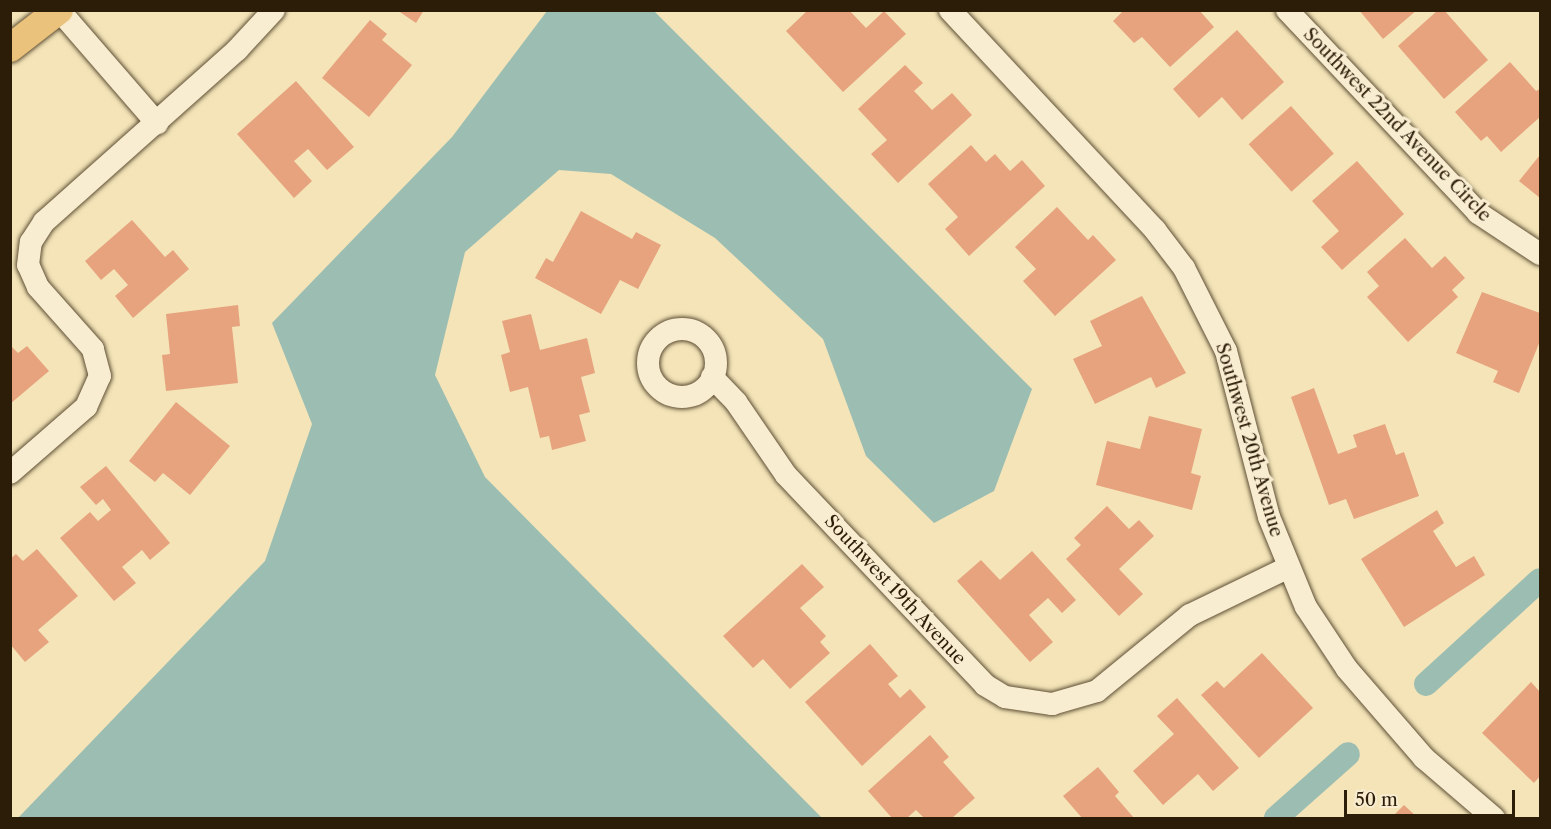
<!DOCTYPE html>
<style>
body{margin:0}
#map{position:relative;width:1551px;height:829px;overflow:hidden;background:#f4e4b8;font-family:"Libre Caslon Text",serif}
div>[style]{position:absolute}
.water>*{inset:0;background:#9cbeb2}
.canal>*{height:24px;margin:-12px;padding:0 12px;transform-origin:12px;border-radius:12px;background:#9cbeb2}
.building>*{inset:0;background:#e6a37e;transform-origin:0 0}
.roads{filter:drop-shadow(0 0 2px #5e4f35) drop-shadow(0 0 2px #5e4f35)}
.minor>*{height:22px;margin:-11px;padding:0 11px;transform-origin:11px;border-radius:11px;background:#f8edd1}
.minor>.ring{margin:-11px;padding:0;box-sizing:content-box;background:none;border:22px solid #f8edd1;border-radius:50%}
.major>*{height:28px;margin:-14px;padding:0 14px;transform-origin:14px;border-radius:14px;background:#eac27c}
span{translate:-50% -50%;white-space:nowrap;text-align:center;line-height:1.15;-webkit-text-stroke:6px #f8edd1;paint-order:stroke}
.street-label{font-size:18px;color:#2c1d09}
.frame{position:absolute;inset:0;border:12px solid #2c1d09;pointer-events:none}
.scale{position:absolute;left:1344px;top:790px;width:171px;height:27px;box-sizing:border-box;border:3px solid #2c1d09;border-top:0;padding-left:8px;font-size:18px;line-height:21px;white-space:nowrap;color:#2c1d09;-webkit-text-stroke:4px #f8edd1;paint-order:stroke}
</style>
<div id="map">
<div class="water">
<div style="clip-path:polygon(547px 11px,654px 11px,1032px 389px,994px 491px,934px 523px,866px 456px,823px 339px,715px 238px,611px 174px,559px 170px,465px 252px,435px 375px,485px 477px,822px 818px,18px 818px,265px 561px,312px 424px,272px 323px,452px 137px)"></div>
</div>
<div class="canal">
<div style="left:1426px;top:684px;width:154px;rotate:-42.4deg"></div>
<div style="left:1276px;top:818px;width:96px;rotate:-41.6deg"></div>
</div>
<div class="building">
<div style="clip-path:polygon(397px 10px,424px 10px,416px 23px)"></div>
<div style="clip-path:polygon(808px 10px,849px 10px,866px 28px,884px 11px,906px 34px,843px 92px,786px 31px)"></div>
<div style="clip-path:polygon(1124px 10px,1199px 10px,1214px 27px,1170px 67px,1142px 37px,1134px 43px,1113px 21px)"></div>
<div style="clip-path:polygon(1359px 10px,1417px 10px,1383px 39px)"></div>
<div style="clip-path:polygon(1438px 10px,1444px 10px,1488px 60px,1444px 99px,1398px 46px)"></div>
<div style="clip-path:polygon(370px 20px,387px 34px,382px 40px,412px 65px,369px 117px,322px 78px)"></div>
<div style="clip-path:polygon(1237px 30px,1284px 82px,1242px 120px,1222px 97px,1199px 118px,1173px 89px)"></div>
<div style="clip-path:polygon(1510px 62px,1536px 91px,1540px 89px,1540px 117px,1501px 152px,1487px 136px,1481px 141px,1455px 112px)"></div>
<div style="clip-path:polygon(905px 65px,923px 83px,914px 91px,932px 110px,952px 93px,972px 115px,898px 183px,871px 154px,887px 140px,858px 109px)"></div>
<div style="clip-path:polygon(296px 81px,354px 147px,327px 170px,308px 149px,294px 161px,312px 181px,294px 198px,237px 134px)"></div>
<div style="left:1291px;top:106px;width:64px;height:57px;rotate:48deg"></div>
<div style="clip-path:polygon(971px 145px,986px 162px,995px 154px,1010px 171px,1022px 160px,1045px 186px,969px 256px,945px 229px,958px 217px,928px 184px)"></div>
<div style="clip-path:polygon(1540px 155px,1540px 198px,1519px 181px)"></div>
<div style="clip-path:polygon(1357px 161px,1404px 214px,1342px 270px,1321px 247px,1339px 231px,1312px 201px)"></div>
<div style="clip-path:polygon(1057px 207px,1088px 240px,1093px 235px,1116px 260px,1055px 316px,1023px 281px,1036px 269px,1015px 247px)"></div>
<div style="clip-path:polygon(581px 211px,632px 239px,636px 232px,661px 245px,638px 289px,620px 280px,601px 314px,535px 278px,546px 258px,553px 262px)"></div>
<div style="clip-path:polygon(132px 220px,165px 257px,173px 250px,189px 269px,133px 318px,115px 296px,128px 285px,114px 269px,101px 280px,85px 261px)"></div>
<div style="clip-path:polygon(1405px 238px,1432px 268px,1445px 256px,1465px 278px,1452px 290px,1458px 297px,1408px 342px,1367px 297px,1379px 286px,1367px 272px)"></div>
<div style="clip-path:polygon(1482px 292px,1540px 313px,1540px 341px,1519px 393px,1493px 382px,1498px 371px,1456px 353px)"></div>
<div style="clip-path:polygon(1142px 296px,1186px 373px,1156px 388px,1151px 377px,1095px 404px,1073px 359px,1102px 346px,1090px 321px)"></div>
<div style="clip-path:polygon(238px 305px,240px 326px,232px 327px,238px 383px,166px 391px,162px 355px,170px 354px,166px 314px)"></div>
<div style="clip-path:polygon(531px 314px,540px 350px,587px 338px,595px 373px,581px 377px,590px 412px,579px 415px,586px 441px,552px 450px,549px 436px,540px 438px,528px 387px,510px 392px,501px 355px,510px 352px,502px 321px)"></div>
<div style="clip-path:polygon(10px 345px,18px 353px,27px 346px,49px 371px,10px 404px)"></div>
<div style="clip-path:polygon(1314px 388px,1338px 454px,1357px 447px,1353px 435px,1385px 424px,1396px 455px,1404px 452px,1419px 496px,1354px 519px,1346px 499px,1329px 505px,1291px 397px)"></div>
<div style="clip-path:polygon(176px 402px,230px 446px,190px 495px,163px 473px,155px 482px,129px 461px)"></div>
<div style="clip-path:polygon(1149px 416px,1202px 429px,1191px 473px,1201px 476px,1192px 510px,1096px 485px,1107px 441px,1140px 449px)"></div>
<div style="clip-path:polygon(106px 466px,170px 543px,150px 560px,142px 550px,122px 567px,136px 583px,114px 601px,60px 538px,90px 512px,98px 521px,111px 510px,103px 499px,96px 505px,80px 487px)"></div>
<div style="clip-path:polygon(1107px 506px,1129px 529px,1139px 520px,1154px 536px,1119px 569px,1143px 594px,1119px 616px,1066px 559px,1081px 545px,1074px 538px)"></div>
<div style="clip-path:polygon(1437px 510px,1444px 523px,1433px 531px,1456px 567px,1474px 556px,1485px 575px,1404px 627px,1361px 559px)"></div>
<div style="clip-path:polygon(37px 549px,78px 596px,38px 630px,49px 642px,25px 662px,10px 644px,10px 559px,16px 554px,23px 561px)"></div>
<div style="clip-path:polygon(1032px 551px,1076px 600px,1062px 613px,1048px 598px,1029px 615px,1053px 642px,1030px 662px,957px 581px,981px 560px,1000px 580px)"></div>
<div style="clip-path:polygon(802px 564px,824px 587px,800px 608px,826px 636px,820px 642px,830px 653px,790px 689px,763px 659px,753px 668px,723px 636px)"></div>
<div style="clip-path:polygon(870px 644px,898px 676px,888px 684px,900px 698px,910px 689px,926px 707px,862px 766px,805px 702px)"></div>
<div style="clip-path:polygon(1262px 653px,1313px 708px,1259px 758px,1201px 695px,1217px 681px,1224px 688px)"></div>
<div style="clip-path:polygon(1531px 682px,1540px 692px,1540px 776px,1534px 783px,1482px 733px)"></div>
<div style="clip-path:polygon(1177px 698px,1239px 768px,1213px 791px,1198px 774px,1163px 805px,1133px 771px,1174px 734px,1157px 716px)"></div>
<div style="clip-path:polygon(930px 735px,949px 757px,943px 762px,975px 798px,952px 818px,924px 818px,916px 810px,907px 818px,892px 818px,868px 791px)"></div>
<div style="clip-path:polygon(1098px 767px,1119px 792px,1115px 796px,1134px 818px,1082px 818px,1063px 796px)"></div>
<div style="clip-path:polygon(1404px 805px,1418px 818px,1391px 818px)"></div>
</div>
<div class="roads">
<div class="minor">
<div style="left:59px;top:10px;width:150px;rotate:49.1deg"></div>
<div style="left:950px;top:10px;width:301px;rotate:47deg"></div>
<div style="left:1155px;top:230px;width:48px;rotate:52.7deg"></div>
<div style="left:1184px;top:268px;width:93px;rotate:63.2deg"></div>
<div style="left:1226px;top:351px;width:171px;rotate:75.5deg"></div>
<div style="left:1269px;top:517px;width:97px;rotate:67.7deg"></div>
<div style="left:1306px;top:607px;width:74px;rotate:56.5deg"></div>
<div style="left:1347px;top:669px;width:118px;rotate:49.1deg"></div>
<div style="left:1424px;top:758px;width:92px;rotate:40.6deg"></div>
<div style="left:1287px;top:10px;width:279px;rotate:46.7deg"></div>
<div style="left:1478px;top:213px;width:74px;rotate:33.5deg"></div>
<div class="ring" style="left:648px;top:329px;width:46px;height:46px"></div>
<div style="left:712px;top:377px;width:35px;rotate:46deg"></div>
<div style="left:736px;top:402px;width:88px;rotate:55.6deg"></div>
<div style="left:786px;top:475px;width:289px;rotate:46.5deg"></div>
<div style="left:985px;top:685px;width:23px;rotate:31deg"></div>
<div style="left:1005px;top:697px;width:48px;rotate:8.5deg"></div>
<div style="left:1052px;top:704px;width:47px;rotate:-16.1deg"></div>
<div style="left:1097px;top:691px;width:120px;rotate:-39.3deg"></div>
<div style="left:1190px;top:615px;width:108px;rotate:-25.9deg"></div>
<div style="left:10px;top:473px;width:101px;rotate:-41deg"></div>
<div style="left:86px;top:407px;width:34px;rotate:-66deg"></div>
<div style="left:100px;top:376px;width:28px;rotate:-105deg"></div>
<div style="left:93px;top:349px;width:83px;rotate:-131.6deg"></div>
<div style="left:38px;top:287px;width:24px;rotate:-114deg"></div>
<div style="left:28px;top:265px;width:23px;rotate:-83deg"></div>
<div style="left:31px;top:242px;width:24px;rotate:-57deg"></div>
<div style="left:44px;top:222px;width:259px;rotate:-41.7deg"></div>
<div style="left:237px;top:50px;width:54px;rotate:-47.2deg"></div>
</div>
<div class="major">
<div style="left:10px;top:48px;width:62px;rotate:-37.8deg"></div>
</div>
</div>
<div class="street-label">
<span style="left:1397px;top:125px;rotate:46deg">Southwest 22nd Avenue Circle</span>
<span style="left:1249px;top:440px;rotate:74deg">Southwest 20th Avenue</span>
<span style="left:895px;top:590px;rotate:47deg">Southwest 19th Avenue</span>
</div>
<div class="frame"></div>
<div class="scale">50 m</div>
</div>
